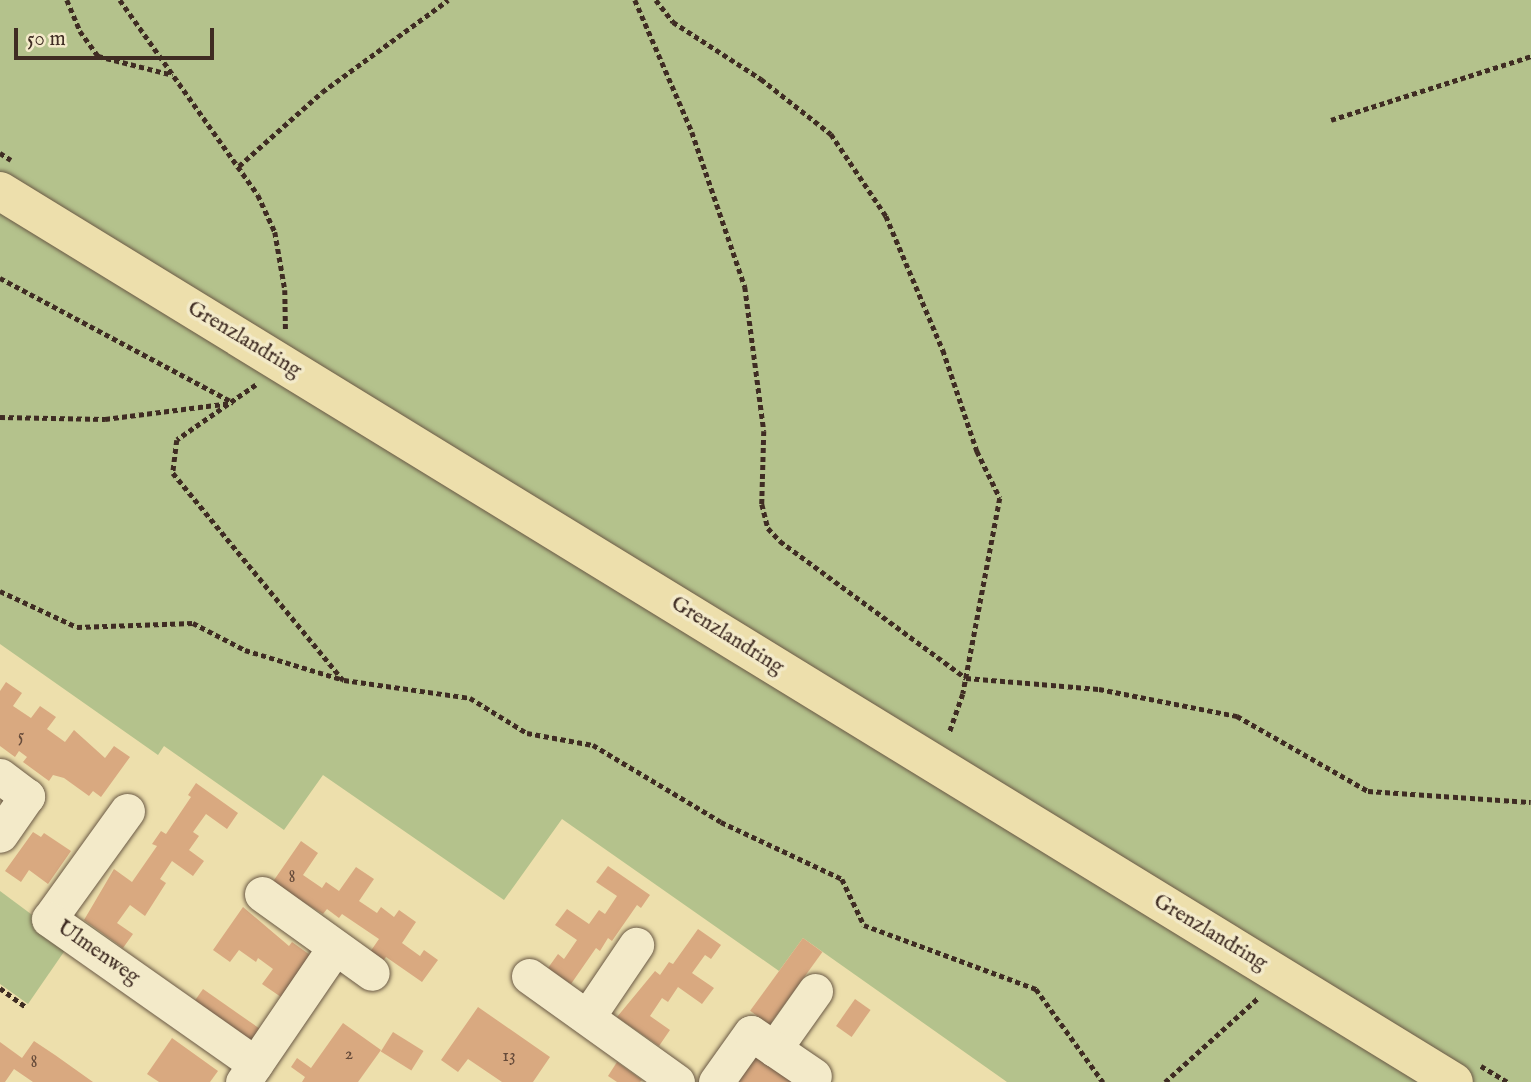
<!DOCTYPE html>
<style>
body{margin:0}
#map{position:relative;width:1531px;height:1082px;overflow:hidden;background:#eddfac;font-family:"IM FELL English",serif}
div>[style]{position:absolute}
.green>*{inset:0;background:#b4c28c}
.building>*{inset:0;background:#d9a980;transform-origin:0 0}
.path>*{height:4.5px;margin-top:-2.25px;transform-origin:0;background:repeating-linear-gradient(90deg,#3f2c23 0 5px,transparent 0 8.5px)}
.roads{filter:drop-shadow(0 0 2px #6a5945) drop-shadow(0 0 2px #6a5945)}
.minor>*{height:35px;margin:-17.5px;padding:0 17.5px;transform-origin:17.5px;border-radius:17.5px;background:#f3eac9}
.major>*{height:38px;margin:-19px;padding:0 19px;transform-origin:19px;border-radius:19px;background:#eddfac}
span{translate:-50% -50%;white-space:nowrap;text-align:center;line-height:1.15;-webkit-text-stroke:7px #f3eac9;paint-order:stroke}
.number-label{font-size:18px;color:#664b3a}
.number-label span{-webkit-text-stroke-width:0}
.street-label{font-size:21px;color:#3f2c23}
.scale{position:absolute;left:14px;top:28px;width:200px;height:32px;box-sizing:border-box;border:4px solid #3f2c23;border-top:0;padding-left:9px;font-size:21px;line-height:24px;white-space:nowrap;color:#3f2c23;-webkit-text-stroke:5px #f3eac9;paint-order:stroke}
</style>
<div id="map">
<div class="green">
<div style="clip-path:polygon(0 0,1531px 0,1531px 1082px,1007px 1082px,803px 938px,779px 971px,562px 819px,504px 900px,323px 775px,284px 830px,164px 746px,158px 755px,0 644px)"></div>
<div style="clip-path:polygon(0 891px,70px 943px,28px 1004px,0 984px)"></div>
</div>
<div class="building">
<div style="clip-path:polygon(6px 682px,22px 693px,13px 706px,31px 718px,40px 706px,56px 717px,47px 729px,65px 742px,74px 730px,105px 758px,114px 746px,130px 757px,101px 797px,93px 791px,89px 796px,64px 778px,53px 775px,49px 781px,23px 762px,27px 757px,19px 751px,15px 757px,0 746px,0 691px)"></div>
<div style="clip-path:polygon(196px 783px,238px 813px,227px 829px,206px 814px,193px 832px,199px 836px,189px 850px,204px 861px,193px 876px,172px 861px,160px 879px,166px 883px,145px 916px,130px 905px,117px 923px,133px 934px,123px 948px,84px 920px,114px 869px,132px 882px,157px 846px,152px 844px,161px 831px,166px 834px,191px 797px,188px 795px)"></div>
<div style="clip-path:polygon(33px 832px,41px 837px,44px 833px,71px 851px,48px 884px,29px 870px,21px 882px,5px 871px)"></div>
<div style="clip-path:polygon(301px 841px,318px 853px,303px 875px,322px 888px,326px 882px,339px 891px,356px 867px,374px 879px,359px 901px,377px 913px,381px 907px,394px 917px,399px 910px,416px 922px,402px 943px,420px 956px,424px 950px,438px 960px,422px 982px,386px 957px,383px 961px,370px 952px,379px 939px,342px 914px,339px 918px,327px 909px,323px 914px,272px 883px)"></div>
<div style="clip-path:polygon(608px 866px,650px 895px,641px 908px,637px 905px,612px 941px,608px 938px,600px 951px,596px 948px,571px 984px,548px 968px,558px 954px,564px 959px,577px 940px,555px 925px,567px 909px,589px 924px,599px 910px,605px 914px,617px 896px,596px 882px)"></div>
<div style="clip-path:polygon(243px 907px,289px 946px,292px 942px,310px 955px,281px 997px,262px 984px,273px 969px,258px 958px,256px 962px,239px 950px,230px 962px,213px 950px)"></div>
<div style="clip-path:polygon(698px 929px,721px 945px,711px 959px,705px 955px,692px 973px,714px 988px,702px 1004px,678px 987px,668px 1002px,662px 998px,650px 1016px,670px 1030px,659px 1046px,617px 1017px,655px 971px,660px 975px,669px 962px,673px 964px)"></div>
<div style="left:803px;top:938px;width:24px;height:90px;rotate:36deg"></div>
<div style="left:203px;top:989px;width:80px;height:22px;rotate:35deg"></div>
<div style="left:855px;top:999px;width:19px;height:33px;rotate:35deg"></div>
<div style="clip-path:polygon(478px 1007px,550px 1057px,533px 1082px,502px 1082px,468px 1059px,458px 1072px,441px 1060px)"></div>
<div style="clip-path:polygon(343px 1023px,381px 1050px,358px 1082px,302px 1082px,305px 1077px,291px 1067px,297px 1058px,311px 1068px)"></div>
<div style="left:393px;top:1032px;width:36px;height:23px;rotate:32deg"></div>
<div style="clip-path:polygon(172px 1038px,218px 1071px,210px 1082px,159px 1082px,147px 1074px)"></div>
<div style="clip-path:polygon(34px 1041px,55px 1055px,93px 1082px,33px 1082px,14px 1069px,5px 1082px,0 1082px,0 1042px,22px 1058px)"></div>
<div style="clip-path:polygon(757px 1053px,793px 1079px,791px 1082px,737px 1082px)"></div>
<div style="clip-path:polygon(617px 1062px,642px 1080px,640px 1082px,617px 1082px,608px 1076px)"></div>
</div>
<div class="path">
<div style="left:67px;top:0;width:34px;rotate:67deg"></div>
<div style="left:80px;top:31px;width:31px;rotate:54deg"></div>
<div style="left:98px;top:56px;width:77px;rotate:14.2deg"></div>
<div style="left:120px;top:0;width:239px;rotate:54.7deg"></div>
<div style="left:258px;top:195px;width:41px;rotate:65.3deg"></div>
<div style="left:275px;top:232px;width:59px;rotate:80.2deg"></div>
<div style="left:285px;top:290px;width:39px;rotate:89deg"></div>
<div style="left:635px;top:0;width:144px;rotate:66.6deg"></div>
<div style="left:692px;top:132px;width:164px;rotate:71.1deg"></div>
<div style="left:745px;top:287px;width:145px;rotate:82.5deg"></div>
<div style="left:764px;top:431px;width:73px;rotate:91.6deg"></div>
<div style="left:762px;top:504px;width:25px;rotate:76deg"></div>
<div style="left:768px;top:528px;width:18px;rotate:47deg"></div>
<div style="left:780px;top:541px;width:231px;rotate:36.4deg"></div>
<div style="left:966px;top:678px;width:133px;rotate:4.7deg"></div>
<div style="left:1099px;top:689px;width:141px;rotate:11.1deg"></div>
<div style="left:1237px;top:716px;width:151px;rotate:29.8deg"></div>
<div style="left:1368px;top:791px;width:163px;rotate:3.9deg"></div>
<div style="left:656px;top:0;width:28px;rotate:52deg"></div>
<div style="left:673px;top:22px;width:105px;rotate:32.9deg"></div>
<div style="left:761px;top:79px;width:89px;rotate:38.2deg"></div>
<div style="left:831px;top:134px;width:99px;rotate:56.1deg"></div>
<div style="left:886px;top:216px;width:146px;rotate:67deg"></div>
<div style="left:943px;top:350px;width:107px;rotate:71.4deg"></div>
<div style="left:977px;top:451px;width:52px;rotate:63.9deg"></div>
<div style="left:1000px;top:498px;width:199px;rotate:100.7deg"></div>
<div style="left:963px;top:694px;width:42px;rotate:109.3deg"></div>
<div style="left:1331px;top:120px;width:210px;rotate:-17.7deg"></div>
<div style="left:0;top:153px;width:13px;rotate:32deg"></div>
<div style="left:239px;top:166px;width:111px;rotate:-41.7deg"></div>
<div style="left:322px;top:92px;width:156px;rotate:-36.1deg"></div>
<div style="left:0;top:278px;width:265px;rotate:28.1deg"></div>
<div style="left:256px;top:385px;width:96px;rotate:145.2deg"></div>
<div style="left:177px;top:440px;width:33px;rotate:97deg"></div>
<div style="left:173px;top:473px;width:268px;rotate:50.6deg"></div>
<div style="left:0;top:417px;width:105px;rotate:1.1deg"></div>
<div style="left:105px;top:419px;width:127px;rotate:-7.2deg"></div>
<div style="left:0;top:591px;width:85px;rotate:25.1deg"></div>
<div style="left:77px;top:627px;width:116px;rotate:-2deg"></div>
<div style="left:193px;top:623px;width:59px;rotate:27.4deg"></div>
<div style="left:245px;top:650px;width:103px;rotate:16.9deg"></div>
<div style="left:344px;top:680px;width:127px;rotate:8.1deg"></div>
<div style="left:470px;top:698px;width:67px;rotate:31.6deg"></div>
<div style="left:527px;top:733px;width:67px;rotate:10.3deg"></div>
<div style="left:593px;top:745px;width:149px;rotate:31deg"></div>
<div style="left:721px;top:822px;width:134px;rotate:25.2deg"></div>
<div style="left:842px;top:879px;width:51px;rotate:64.4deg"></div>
<div style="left:864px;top:925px;width:184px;rotate:20.4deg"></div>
<div style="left:1036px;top:989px;width:115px;rotate:54.2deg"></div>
<div style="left:0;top:988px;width:31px;rotate:36deg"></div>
<div style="left:1481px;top:1066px;width:31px;rotate:31deg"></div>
<div style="left:1165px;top:1082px;width:125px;rotate:-42.1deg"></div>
</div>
<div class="roads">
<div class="minor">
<div style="left:0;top:776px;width:34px;rotate:37deg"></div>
<div style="left:27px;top:796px;width:47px;rotate:124.7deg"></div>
<div style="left:127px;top:811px;width:133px;rotate:125.8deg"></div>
<div style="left:49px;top:919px;width:252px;rotate:35.1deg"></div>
<div style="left:262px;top:894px;width:135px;rotate:35.7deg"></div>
<div style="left:529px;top:976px;width:182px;rotate:35.6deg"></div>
<div style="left:588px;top:1016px;width:86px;rotate:-55.9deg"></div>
<div style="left:774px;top:1049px;width:71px;rotate:-54.7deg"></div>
<div style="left:243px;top:1082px;width:163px;rotate:-55.7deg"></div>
<div style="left:716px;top:1082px;width:60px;rotate:-54.5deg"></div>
<div style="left:751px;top:1033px;width:76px;rotate:34.3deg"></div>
</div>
<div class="major">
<div style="left:0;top:191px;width:1705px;rotate:31.5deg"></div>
</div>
</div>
<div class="number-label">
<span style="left:21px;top:737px">5</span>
<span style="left:292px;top:878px">8</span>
<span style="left:349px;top:1055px">2</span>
<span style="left:509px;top:1057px">13</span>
<span style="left:34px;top:1063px">8</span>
</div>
<div class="street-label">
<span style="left:244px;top:340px;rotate:31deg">Grenzlandring</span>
<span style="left:727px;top:636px;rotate:32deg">Grenzlandring</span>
<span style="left:1210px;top:933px;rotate:31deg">Grenzlandring</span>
<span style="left:98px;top:953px;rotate:35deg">Ulmenweg</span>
</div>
<div class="scale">50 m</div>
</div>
